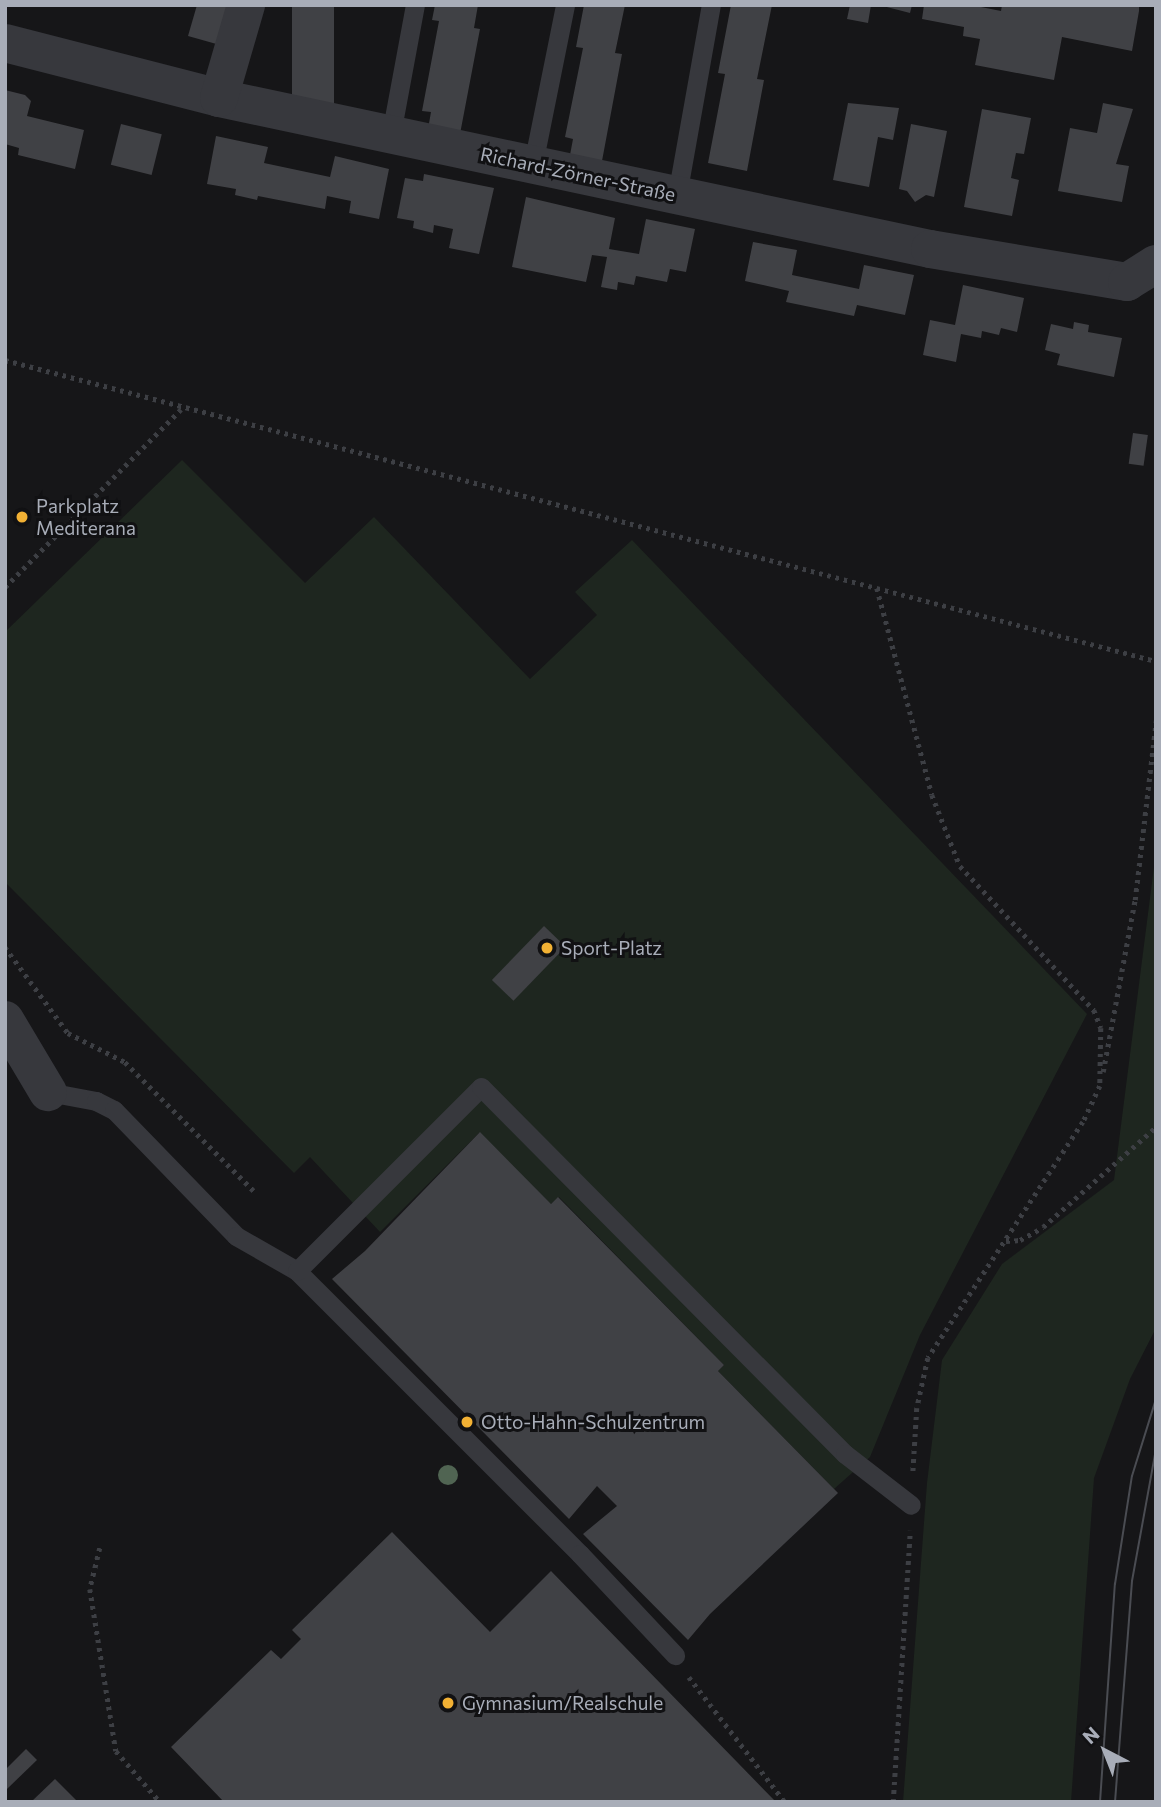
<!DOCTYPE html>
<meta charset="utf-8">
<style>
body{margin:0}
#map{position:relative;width:1161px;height:1807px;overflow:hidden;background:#161618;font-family:Commissioner,sans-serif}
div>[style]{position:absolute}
.green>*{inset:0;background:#1e261f}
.building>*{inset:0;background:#404145;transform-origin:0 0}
.path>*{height:4.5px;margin-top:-2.25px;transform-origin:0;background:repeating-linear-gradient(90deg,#3d3f44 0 3.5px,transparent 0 8.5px)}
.lane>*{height:19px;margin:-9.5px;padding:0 9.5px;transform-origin:9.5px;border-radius:9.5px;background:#37383d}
.street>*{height:38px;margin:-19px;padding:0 19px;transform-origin:19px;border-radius:19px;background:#37383d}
.tram>*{height:2px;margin:-1px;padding:0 1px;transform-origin:1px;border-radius:1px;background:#4a4c52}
.trees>*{width:20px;height:20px;margin:-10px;border-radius:50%;background:#506452}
.dots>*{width:19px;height:19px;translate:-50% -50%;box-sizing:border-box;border:4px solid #111113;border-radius:50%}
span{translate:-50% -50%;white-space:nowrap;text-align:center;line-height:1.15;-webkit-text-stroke:6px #111113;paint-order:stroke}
.street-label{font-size:19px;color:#a8adb8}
.poi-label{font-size:19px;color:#a8adb8}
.left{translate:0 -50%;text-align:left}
.frame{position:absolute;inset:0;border:7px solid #a8adb8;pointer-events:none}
.north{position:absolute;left:1070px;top:1716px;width:70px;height:70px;-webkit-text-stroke:5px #111113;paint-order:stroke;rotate:318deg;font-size:19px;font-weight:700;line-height:28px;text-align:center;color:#a8adb8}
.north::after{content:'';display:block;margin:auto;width:24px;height:32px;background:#a8adb8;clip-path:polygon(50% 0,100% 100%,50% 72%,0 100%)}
</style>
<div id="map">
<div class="green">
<div style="clip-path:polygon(182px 460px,305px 583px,374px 517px,530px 679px,597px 615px,575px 592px,632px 540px,1087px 1014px,920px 1335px,870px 1457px,834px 1489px,718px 1371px,724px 1365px,559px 1197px,551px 1204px,479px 1133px,380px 1232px,310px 1157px,294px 1173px,5px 882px,5px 632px)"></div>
<div style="clip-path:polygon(1156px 851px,1156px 1328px,1130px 1379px,1094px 1478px,1071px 1802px,903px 1802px,927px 1483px,942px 1360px,1002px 1264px,1114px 1180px)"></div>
</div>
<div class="building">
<div style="clip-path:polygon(197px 5px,232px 5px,220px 45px,188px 36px)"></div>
<div style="left:292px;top:5px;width:42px;height:98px"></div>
<div style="clip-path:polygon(435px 5px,478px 5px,474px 28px,480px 29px,460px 134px,428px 129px,431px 112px,422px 111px,439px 21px,432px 20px)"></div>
<div style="clip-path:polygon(584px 5px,625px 5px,615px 53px,622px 54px,602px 161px,570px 155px,573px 139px,565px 137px,583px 48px,576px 47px)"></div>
<div style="clip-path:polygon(731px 5px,772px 5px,757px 79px,764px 80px,747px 171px,708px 163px,725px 74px,718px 73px)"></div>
<div style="clip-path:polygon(850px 5px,871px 5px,868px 23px,847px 19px)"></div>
<div style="clip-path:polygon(879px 5px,912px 5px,910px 13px)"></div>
<div style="clip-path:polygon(924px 5px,971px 5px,1001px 11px,1002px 5px,1139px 5px,1139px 11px,1132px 51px,1062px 37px,1054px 80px,975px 65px,980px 39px,963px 36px,964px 27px,922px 19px)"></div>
<div style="clip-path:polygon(5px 90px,25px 95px,31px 101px,27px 116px,84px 130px,75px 169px,18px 155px,19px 148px,5px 144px)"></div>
<div style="clip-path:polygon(848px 103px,899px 108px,893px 140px,878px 137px,869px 187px,833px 180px)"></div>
<div style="clip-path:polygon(1103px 103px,1133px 109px,1116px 164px,1129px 166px,1122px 202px,1058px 191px,1070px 128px,1097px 133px)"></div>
<div style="clip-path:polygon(982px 109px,1031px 118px,1024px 154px,1016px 153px,1011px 178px,1019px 180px,1012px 216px,964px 207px)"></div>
<div style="left:121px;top:124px;width:42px;height:42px;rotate:14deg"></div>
<div style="clip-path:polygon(911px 124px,947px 131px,934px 197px,926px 195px,915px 202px,907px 191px,899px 189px)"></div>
<div style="clip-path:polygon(216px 136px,268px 147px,264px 163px,330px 177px,335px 156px,389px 169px,379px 219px,349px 213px,351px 201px,327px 196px,325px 209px,258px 196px,257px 200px,235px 195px,236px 189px,207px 184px)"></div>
<div style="clip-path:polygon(424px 174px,494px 188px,479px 254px,449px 248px,453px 229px,434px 225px,433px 233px,413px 228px,414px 221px,397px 218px,405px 178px,423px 181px)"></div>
<div style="clip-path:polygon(526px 197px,615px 218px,609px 249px,639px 254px,646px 219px,695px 229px,686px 272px,670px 269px,667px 282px,636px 276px,634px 285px,618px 282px,617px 290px,601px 287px,607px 257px,592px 255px,586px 282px,512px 267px)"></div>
<div style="clip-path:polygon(753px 242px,797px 250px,792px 275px,859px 289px,864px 265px,914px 275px,905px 315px,857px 305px,854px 316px,786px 302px,789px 291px,745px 281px)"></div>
<div style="clip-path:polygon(963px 285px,1024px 298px,1017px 332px,1001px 328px,999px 335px,982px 331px,981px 338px,961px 334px,956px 362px,923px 355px,930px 320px,955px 325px)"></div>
<div style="clip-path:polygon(1074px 322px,1089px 325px,1088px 332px,1122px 338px,1114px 377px,1057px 365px,1060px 354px,1045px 350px,1051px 324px,1073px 329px)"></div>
<div style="left:1133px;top:433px;width:15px;height:31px;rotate:8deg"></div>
<div style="left:544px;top:926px;width:30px;height:75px;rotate:44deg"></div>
<div style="clip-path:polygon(480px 1132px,551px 1204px,558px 1197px,724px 1365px,718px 1371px,838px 1493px,710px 1614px,688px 1640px,583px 1534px,617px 1506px,597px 1486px,569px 1519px,332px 1279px,365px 1251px)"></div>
<div style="clip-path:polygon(392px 1532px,490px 1632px,551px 1571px,776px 1802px,224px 1802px,171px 1747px,271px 1650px,281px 1659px,301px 1639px,292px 1630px)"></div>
<div style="clip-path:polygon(26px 1749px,37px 1760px,7px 1789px,5px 1770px)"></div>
<div style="clip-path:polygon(55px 1779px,78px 1802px,31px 1802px)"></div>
</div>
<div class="path">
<div style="left:5px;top:360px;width:1190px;rotate:14.66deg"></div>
<div style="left:5px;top:587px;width:250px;rotate:-45.3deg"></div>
<div style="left:877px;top:588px;width:214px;rotate:75.1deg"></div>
<div style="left:932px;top:795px;width:76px;rotate:68.5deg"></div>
<div style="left:960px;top:866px;width:197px;rotate:47.1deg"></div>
<div style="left:1094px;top:1010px;width:19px;rotate:69deg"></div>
<div style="left:1101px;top:1028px;width:58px;rotate:91deg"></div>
<div style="left:1100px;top:1086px;width:40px;rotate:115deg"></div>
<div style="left:1083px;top:1122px;width:282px;rotate:123.3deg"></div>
<div style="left:928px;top:1358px;width:51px;rotate:102.4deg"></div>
<div style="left:917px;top:1408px;width:66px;rotate:93.5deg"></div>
<div style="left:5px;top:947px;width:107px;rotate:53.8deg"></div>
<div style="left:68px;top:1033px;width:64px;rotate:27deg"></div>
<div style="left:125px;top:1062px;width:182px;rotate:45deg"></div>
<div style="left:1103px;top:1072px;width:175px;rotate:-79.5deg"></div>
<div style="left:1135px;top:900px;width:181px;rotate:-83.3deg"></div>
<div style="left:1006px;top:1241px;width:14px;rotate:-4deg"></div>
<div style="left:1020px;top:1240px;width:26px;rotate:-29deg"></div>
<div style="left:1043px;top:1227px;width:151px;rotate:-41.5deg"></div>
<div style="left:100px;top:1548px;width:42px;rotate:103.7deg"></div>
<div style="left:90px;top:1589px;width:164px;rotate:80.9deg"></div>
<div style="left:116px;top:1751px;width:67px;rotate:49.2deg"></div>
<div style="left:689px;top:1677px;width:158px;rotate:52.5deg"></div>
<div style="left:893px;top:1802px;width:272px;rotate:-86.4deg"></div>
</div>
<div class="lane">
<div style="left:391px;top:134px;width:131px;rotate:-79.5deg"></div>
<div style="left:533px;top:164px;width:162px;rotate:-78.6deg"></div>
<div style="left:677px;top:195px;width:193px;rotate:-79.9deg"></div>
<div style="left:48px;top:1092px;width:49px;rotate:10.6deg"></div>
<div style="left:96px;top:1101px;width:20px;rotate:27deg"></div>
<div style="left:114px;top:1110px;width:175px;rotate:45.9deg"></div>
<div style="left:236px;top:1236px;width:70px;rotate:29.8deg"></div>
<div style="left:297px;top:1271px;width:400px;rotate:45deg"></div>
<div style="left:580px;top:1554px;width:139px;rotate:46.8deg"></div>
<div style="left:297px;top:1271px;width:260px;rotate:-45deg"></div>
<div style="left:481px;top:1087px;width:517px;rotate:45.24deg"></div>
<div style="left:845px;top:1454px;width:83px;rotate:37.7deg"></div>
</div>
<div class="street">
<div style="left:5px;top:43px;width:221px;rotate:14.4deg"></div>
<div style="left:219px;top:98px;width:727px;rotate:11.99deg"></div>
<div style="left:930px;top:249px;width:200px;rotate:9.5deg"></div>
<div style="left:1127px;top:282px;width:34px;rotate:-32deg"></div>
<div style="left:219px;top:98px;width:97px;rotate:-73.8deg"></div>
<div style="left:5px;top:1020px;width:84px;rotate:59.2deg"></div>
</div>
<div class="tram">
<div style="left:1100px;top:1802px;width:219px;rotate:-86.1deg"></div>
<div style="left:1115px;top:1584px;width:109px;rotate:-81.1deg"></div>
<div style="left:1132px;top:1476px;width:81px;rotate:-72.7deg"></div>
<div style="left:1115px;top:1802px;width:222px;rotate:-85.6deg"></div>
<div style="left:1132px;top:1581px;width:134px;rotate:-79.7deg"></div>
</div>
<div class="trees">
<div style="left:448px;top:1475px"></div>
</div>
<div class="dots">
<div style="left:22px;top:517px;background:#f2b134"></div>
<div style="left:547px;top:948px;background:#f2b134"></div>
<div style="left:467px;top:1422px;background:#f2b134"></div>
<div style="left:448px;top:1703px;background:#f2b134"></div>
</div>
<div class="street-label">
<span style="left:578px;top:174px;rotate:12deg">Richard-Zörner-Straße</span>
</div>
<div class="poi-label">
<span class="left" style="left:36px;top:517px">Parkplatz<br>Mediterana</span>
<span class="left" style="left:561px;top:948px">Sport-Platz</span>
<span class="left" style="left:481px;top:1422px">Otto-Hahn-Schulzentrum</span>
<span class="left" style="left:462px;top:1703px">Gymnasium/Realschule</span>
</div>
<div class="frame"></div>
<div class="north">N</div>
</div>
